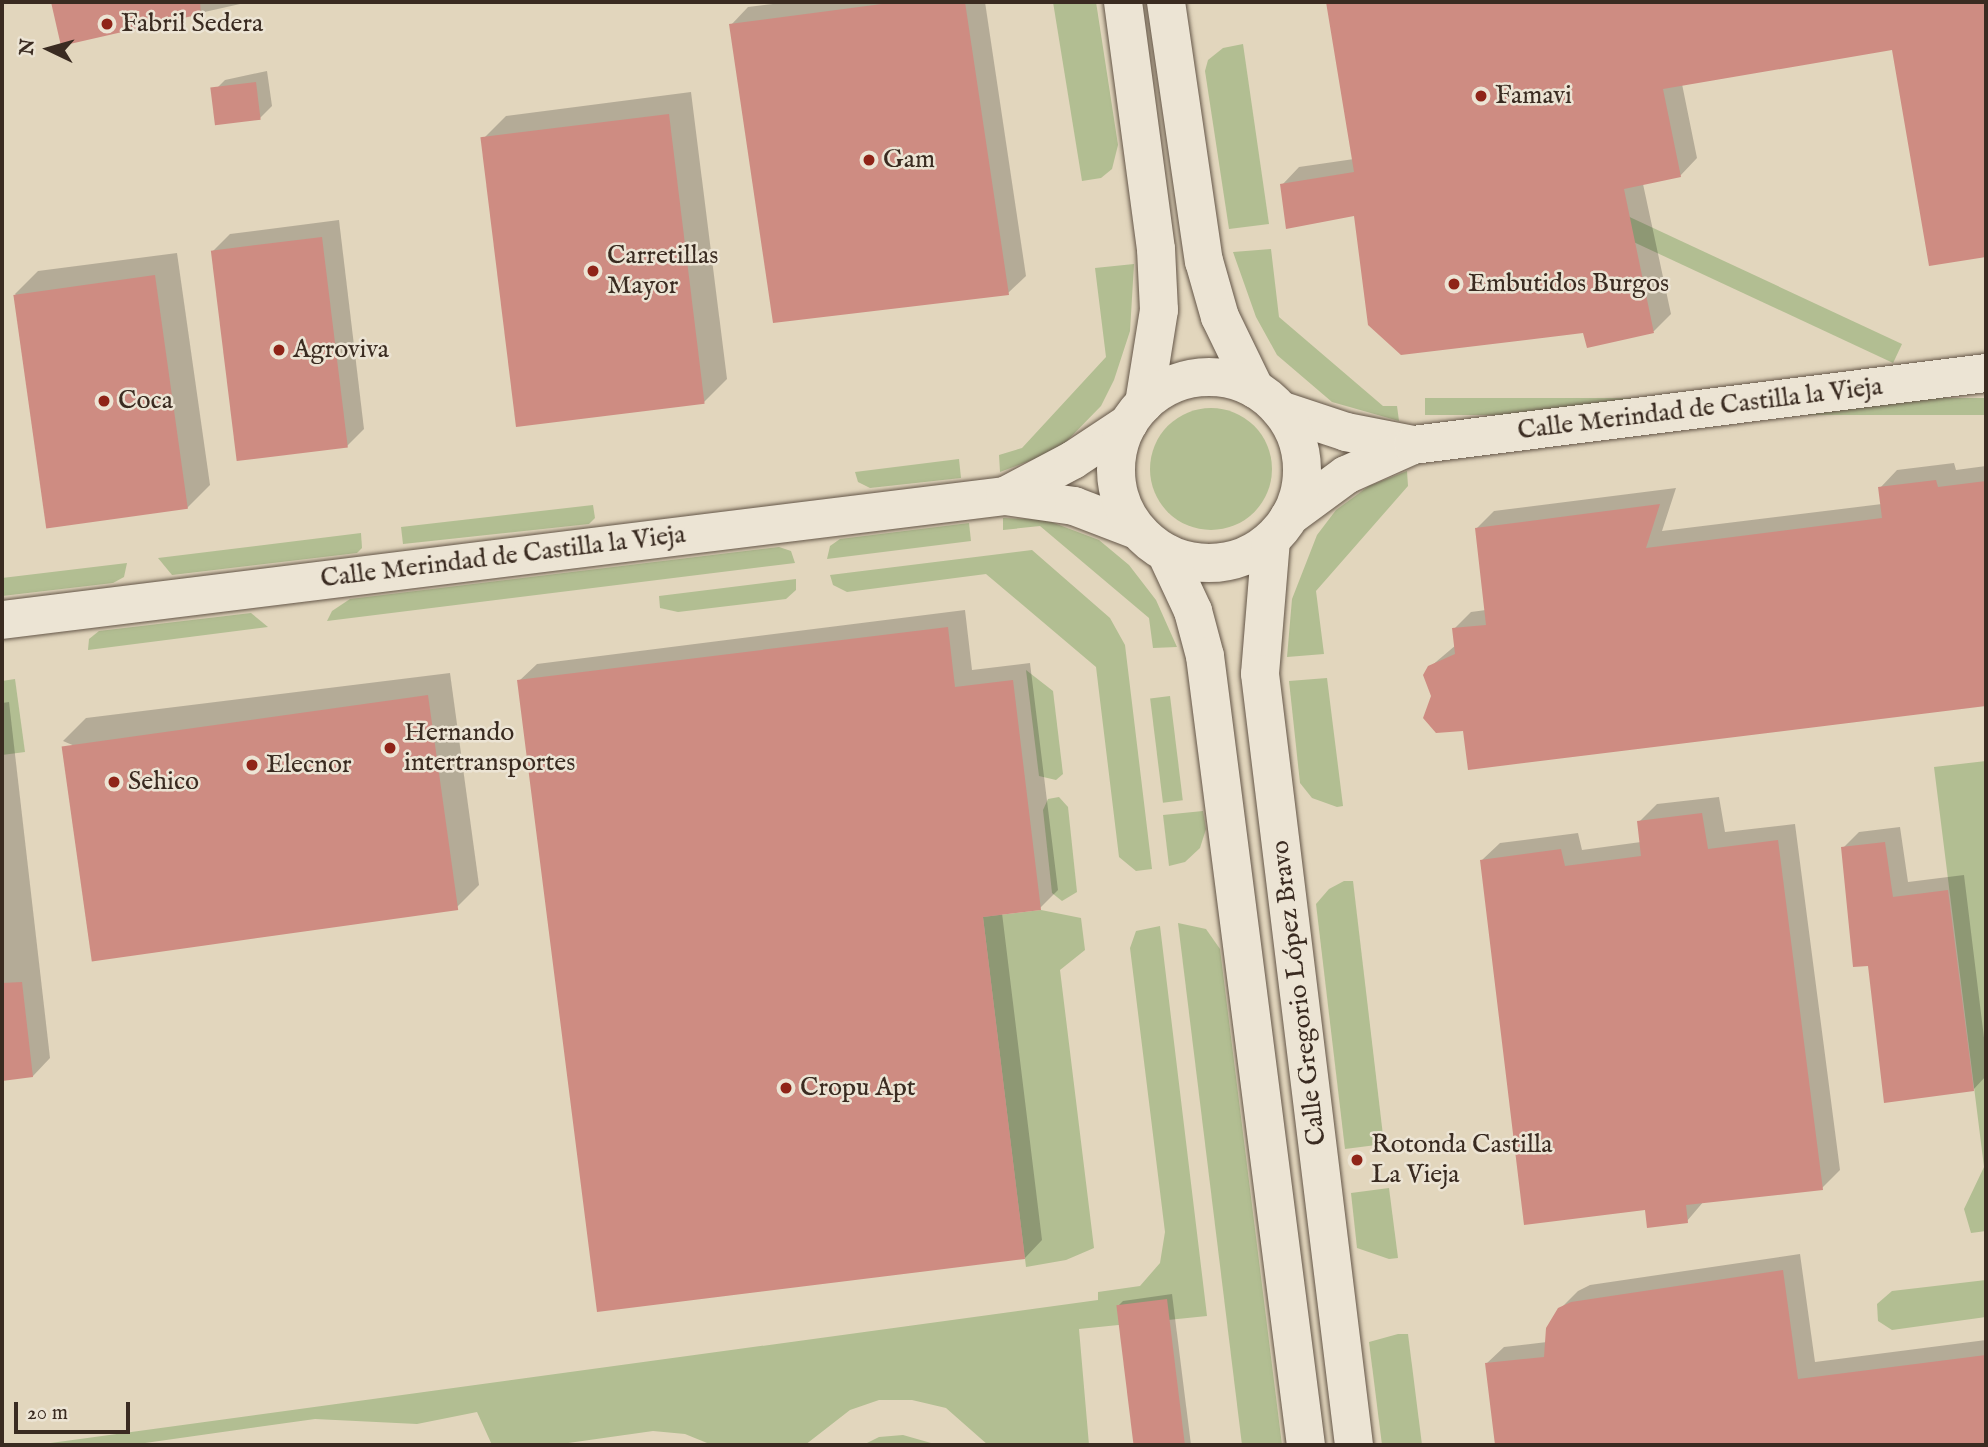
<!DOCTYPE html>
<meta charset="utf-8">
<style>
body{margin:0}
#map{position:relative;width:1988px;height:1447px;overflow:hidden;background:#e2d6bd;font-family:"IM FELL English",serif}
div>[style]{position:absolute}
.green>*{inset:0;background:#b2be92;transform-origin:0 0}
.round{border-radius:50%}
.shadow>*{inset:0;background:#0003}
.building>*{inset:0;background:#ce8c82;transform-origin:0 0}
.roads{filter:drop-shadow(0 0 2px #645648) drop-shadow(0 0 2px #645648)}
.minor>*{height:38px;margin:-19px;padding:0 19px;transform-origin:19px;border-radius:19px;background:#ece4d4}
.secondary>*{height:38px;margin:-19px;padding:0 19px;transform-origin:19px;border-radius:19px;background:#ece4d4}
.secondary>.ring{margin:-19px;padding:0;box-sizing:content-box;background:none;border:38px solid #ece4d4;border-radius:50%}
.dots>*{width:19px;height:19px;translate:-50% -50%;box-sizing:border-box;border:4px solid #ece4d4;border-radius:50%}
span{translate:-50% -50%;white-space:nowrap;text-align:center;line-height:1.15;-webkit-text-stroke:5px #ece4d4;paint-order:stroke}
.poi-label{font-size:26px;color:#3a2b21}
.left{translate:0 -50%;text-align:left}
.street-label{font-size:26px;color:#3a2b21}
.frame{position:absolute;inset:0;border:4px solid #3a2b21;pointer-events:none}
.north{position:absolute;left:14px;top:14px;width:70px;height:70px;-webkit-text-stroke:5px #ece4d4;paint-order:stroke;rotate:275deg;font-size:19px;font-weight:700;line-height:28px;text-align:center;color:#3a2b21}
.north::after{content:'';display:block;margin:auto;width:24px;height:32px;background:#3a2b21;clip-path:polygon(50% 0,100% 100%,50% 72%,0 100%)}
.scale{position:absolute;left:14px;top:1402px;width:116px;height:32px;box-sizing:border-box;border:4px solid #3a2b21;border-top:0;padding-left:9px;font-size:21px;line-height:24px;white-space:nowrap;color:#3a2b21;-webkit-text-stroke:5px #ece4d4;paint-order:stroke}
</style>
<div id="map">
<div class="green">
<div style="clip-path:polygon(1053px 2px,1096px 2px,1118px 145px,1112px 169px,1101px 178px,1082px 181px)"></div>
<div style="clip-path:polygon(1243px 44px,1269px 224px,1229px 229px,1205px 71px,1208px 60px,1223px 48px)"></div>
<div style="clip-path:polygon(1271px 249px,1279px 317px,1383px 406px,1397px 406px,1399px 421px,1332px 402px,1277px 355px,1256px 317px,1233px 252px)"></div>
<div style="clip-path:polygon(1134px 264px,1130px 331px,1114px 380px,1101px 406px,1058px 450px,1000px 472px,999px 455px,1022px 448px,1106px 357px,1095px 268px)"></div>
<div style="left:1902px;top:344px;width:21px;height:418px;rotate:115deg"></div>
<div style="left:1986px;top:398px;width:17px;height:561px;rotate:90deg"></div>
<div class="round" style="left:1150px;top:408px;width:122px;height:122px"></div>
<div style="clip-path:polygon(959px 459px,961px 478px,870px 488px,858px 482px,855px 472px)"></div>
<div style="clip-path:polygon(1407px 471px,1408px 486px,1316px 591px,1324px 654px,1287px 657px,1292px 599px,1317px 535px,1336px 510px,1369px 486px)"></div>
<div style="clip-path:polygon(593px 505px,595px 518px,589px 524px,403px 544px,401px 527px)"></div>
<div style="clip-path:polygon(1003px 518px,1046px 520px,1099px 540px,1129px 565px,1156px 600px,1177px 647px,1153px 648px,1149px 618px,1040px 526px,1003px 530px)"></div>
<div style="clip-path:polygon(969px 523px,971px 541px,827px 559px,830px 546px,840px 539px)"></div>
<div style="clip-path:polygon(361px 533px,362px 548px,357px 553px,172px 575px,158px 558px)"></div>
<div style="clip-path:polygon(779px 547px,791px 551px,795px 563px,327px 621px,332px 611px,350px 599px)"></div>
<div style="clip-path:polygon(1032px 550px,1110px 618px,1125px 645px,1152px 869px,1136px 871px,1119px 857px,1096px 667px,986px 574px,847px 592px,833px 585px,830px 575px)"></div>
<div style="clip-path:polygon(127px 563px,124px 577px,113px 583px,2px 596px,2px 578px)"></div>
<div style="clip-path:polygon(796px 579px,796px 590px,786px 599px,678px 612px,660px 608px,659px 596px)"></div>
<div style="clip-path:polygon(251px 613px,268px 627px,88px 650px,89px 639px,99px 631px)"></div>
<div style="clip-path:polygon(1026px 670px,1053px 691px,1063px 774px,1056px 780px,1039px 776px)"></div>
<div style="clip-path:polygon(1327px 678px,1343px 806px,1337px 807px,1312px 798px,1300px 783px,1289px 681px)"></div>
<div style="clip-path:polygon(15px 679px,25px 752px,2px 755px,2px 681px)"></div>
<div style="left:1170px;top:696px;width:105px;height:20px;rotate:83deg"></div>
<div style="clip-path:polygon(1986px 761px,1986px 1231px,1971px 1233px,1964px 1209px,1984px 1167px,1934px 767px)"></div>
<div style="clip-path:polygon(1059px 797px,1068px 807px,1077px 892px,1062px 901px,1052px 893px,1043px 810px,1048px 799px)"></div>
<div style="clip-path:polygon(1203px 811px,1206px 829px,1200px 848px,1185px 862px,1169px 866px,1163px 815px)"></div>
<div style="clip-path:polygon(1344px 881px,1353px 881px,1384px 1144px,1345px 1149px,1316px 904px,1329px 889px)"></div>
<div style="clip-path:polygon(1041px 910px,1081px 918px,1085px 950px,1060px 970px,1094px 1248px,1066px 1260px,1026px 1267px,983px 917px)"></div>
<div style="clip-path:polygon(1178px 923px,1206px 929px,1220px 949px,1282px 1445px,1242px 1445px)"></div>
<div style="clip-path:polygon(1160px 926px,1207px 1316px,1079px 1329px,1089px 1445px,988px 1445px,946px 1408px,912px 1400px,879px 1400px,850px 1410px,805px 1445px,712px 1445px,685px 1434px,653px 1431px,554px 1445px,492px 1445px,477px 1412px,417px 1424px,315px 1419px,131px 1445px,36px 1445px,1098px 1300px,1098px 1292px,1140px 1286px,1160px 1263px,1165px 1232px,1130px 948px,1136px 931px)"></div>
<div style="clip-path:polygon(1389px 1188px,1398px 1258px,1389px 1259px,1357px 1248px,1351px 1193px)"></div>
<div style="clip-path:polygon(1986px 1280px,1986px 1317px,1892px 1330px,1878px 1321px,1877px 1304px,1892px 1291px)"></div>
<div style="clip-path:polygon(1398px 1334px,1408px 1334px,1422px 1445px,1382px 1445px,1369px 1342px)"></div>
<div style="clip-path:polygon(903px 1435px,938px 1445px,863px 1445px,879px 1437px)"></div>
</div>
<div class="shadow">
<div style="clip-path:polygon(52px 2px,249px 2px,62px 44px)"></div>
<div style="clip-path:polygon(790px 2px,985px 2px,1026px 276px,1008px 293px,731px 25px,748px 7px)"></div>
<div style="clip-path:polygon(1327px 2px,1986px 2px,1986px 256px,1931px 264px,1893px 48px,1682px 84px,1697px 158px,1680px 176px,1643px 184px,1671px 314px,1654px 331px,1585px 331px,1356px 214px,1282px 185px,1299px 167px,1354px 159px)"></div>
<div style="clip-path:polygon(267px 71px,272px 106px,260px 118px,213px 92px,225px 80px)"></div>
<div style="clip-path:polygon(691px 92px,727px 379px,704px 402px,483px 139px,506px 116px)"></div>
<div style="clip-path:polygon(339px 220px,364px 429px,346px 447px,213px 251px,230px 234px)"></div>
<div style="clip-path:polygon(177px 253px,210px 485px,187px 508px,15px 294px,38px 271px)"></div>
<div style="clip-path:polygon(1954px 463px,1956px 470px,1986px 466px,1986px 704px,1469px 768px,1465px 729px,1433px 696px,1430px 667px,1456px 645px,1454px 629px,1471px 612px,1486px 610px,1477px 528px,1494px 511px,1676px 488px,1662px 531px,1882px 504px,1880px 488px,1897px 470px)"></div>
<div style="clip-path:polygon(965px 610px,972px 670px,1030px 663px,1058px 890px,1040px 908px,1002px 913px,1042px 1240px,1025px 1258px,519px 681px,537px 664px)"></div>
<div style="clip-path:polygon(450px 673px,479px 885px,456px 908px,63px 741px,86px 718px)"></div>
<div style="clip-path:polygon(9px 702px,50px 1058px,33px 1076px,2px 1079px,2px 703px)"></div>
<div style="clip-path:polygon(1719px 797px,1725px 832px,1795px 824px,1840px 1170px,1822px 1188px,1704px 1201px,1687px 1221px,1646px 1208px,1482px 860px,1500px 843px,1578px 833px,1582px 850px,1641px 842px,1639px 822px,1657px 804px)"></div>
<div style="clip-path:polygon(1900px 827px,1908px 882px,1964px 875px,1986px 1054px,1986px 1076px,1973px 1090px,1870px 964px,1843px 848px,1859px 832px)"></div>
<div style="clip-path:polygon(1800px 1254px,1815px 1362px,1986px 1340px,1986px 1445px,1496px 1445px,1486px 1364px,1504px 1347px,1547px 1342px,1560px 1309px,1578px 1291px,1590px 1285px)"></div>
<div style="clip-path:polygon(1172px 1294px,1191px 1445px,1135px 1445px,1118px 1306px,1123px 1301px)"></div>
</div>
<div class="building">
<div style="clip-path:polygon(51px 2px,200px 2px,201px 14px,61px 46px)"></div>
<div style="clip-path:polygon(897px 2px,965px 2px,1009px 295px,773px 323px,729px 24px)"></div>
<div style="clip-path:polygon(1326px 2px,1986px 2px,1986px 257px,1929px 266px,1892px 50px,1663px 89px,1681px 177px,1624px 189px,1654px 333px,1587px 348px,1583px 333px,1401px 355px,1368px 325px,1354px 216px,1286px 229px,1280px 184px,1354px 172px)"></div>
<div style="left:256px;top:82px;width:38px;height:46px;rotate:83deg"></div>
<div style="left:669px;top:114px;width:292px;height:190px;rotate:83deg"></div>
<div style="left:322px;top:237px;width:212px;height:112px;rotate:83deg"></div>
<div style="left:155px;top:275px;width:236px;height:143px;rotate:82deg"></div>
<div style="clip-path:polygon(1936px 480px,1938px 487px,1986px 481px,1986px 706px,1468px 770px,1463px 731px,1436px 733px,1423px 718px,1431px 696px,1423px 675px,1428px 666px,1455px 654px,1452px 628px,1486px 625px,1475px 528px,1660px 504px,1646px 548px,1882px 518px,1878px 487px)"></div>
<div style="clip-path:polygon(948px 627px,955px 687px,1013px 680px,1041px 910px,983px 917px,1025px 1259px,597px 1312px,517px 680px)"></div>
<div style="left:428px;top:695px;width:217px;height:370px;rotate:82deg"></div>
<div style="clip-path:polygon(1702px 813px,1708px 849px,1778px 840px,1823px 1190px,1686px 1205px,1688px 1223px,1647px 1228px,1645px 1210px,1524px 1225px,1480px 860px,1561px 849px,1565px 866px,1641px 856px,1637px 821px)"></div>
<div style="clip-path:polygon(1885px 842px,1893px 897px,1948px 890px,1974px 1091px,1884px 1103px,1868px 966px,1853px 967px,1841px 847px)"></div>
<div style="clip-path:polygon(22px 982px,33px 1077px,2px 1081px,2px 983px)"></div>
<div style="clip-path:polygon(1783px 1270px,1798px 1379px,1986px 1355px,1986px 1445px,1495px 1445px,1485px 1363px,1544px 1357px,1546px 1328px,1558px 1308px,1571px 1302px)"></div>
<div style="left:1167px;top:1299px;width:147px;height:51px;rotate:83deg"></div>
</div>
<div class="roads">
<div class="minor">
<div style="left:1280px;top:410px;width:70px;rotate:18.4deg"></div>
<div style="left:1346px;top:432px;width:68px;rotate:11deg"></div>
<div style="left:1005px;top:496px;width:77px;rotate:-27.9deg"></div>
<div style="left:1073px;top:460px;width:67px;rotate:-33.5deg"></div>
<div style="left:1289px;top:517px;width:71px;rotate:-36.4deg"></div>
<div style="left:1346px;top:475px;width:73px;rotate:-24.1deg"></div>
<div style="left:1413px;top:445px;width:578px;rotate:-7.16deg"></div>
<div style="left:2px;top:620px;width:1011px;rotate:-7.05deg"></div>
<div style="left:1005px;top:496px;width:70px;rotate:8.2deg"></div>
<div style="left:1074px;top:506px;width:67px;rotate:20.9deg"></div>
</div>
<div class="secondary">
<div style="left:1123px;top:2px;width:249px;rotate:82.4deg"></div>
<div style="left:1156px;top:249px;width:61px;rotate:87.2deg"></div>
<div style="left:1159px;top:310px;width:95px;rotate:99.1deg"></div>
<div style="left:1166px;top:2px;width:262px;rotate:81.7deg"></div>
<div style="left:1204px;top:261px;width:58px;rotate:74.1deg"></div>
<div style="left:1220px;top:317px;width:80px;rotate:64.1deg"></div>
<div class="ring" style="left:1116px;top:377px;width:148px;height:148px"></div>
<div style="left:1271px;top:540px;width:134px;rotate:94.7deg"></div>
<div style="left:1260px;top:674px;width:777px;rotate:83.05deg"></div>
<div style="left:1166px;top:553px;width:64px;rotate:65deg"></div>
<div style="left:1193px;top:611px;width:47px;rotate:75.1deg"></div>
<div style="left:1205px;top:656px;width:795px;rotate:82.71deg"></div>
</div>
</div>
<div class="dots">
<div style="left:107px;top:24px;background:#8f2418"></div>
<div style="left:1481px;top:96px;background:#8f2418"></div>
<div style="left:869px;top:160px;background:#8f2418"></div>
<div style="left:593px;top:271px;background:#8f2418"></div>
<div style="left:1454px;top:284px;background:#8f2418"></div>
<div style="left:279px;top:350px;background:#8f2418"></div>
<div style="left:104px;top:401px;background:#8f2418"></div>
<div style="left:390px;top:748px;background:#8f2418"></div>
<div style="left:252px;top:765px;background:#8f2418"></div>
<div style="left:114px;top:782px;background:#8f2418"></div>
<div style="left:786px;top:1088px;background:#8f2418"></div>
<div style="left:1357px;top:1160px;background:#8f2418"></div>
</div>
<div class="poi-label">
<span class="left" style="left:121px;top:24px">Fabril Sedera</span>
<span class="left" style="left:1495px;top:96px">Famavi</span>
<span class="left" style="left:883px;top:160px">Gam</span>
<span class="left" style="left:607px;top:271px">Carretillas<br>Mayor</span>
<span class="left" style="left:1468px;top:284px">Embutidos Burgos</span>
<span class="left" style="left:293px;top:350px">Agroviva</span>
<span class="left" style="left:118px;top:401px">Coca</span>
<span class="left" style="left:404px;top:748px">Hernando<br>intertransportes</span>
<span class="left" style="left:266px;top:765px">Elecnor</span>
<span class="left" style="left:128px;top:782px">Sehico</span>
<span class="left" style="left:800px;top:1088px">Cropu Apt</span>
<span class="left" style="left:1371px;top:1160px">Rotonda Castilla<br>La Vieja</span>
</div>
<div class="street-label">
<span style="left:1700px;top:409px;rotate:-7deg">Calle Merindad de Castilla la Vieja</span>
<span style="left:503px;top:557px;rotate:-7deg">Calle Merindad de Castilla la Vieja</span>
<span style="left:1299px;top:993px;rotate:-97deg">Calle Gregorio López Bravo</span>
</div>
<div class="frame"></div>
<div class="north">N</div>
<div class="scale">20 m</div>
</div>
